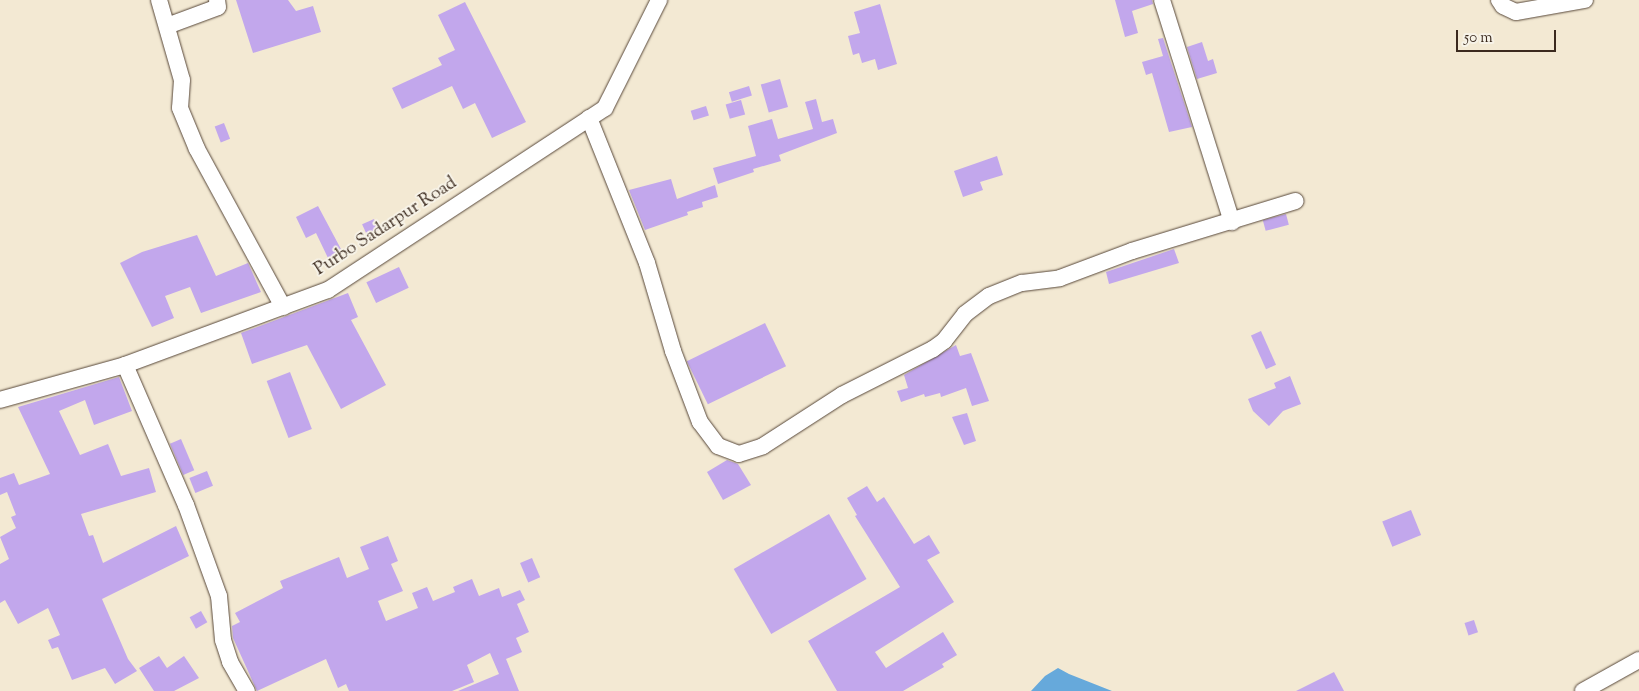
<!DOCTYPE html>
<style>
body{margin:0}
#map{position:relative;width:1639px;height:691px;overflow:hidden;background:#f3e9d3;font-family:"Sorts Mill Goudy",serif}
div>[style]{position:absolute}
.water>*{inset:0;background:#66a9db}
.building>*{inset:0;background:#c2a7ec;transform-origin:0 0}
.roads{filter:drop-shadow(0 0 1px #574739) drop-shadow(0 0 1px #574739)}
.minor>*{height:16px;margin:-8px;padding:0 8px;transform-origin:8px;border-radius:8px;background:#fff}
span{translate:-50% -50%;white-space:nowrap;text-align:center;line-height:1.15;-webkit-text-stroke:4px #f7f3e8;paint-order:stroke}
.street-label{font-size:18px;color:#3b2a1e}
.scale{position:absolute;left:1456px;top:30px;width:100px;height:22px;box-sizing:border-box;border:2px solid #3b2a1e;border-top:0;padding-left:6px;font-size:15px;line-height:18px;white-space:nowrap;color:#3b2a1e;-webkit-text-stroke:4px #f7f3e8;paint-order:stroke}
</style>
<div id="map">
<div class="water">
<div style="clip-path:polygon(1058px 668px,1069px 674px,1112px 691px,1031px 691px,1045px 676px)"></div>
</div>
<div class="building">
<div style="clip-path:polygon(236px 0,288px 0,296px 11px,313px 6px,321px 32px,253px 53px)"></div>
<div style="clip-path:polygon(1115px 0,1152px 0,1153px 4px,1132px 11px,1138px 33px,1125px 37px)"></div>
<div style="clip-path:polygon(465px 2px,526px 122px,492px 138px,475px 103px,463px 109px,452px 86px,402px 109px,392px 88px,442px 65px,438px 58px,455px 50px,438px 15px)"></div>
<div style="clip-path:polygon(880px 4px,897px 64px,878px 70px,875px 59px,862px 63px,859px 53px,853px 55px,848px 36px,860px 33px,854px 12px)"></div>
<div style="clip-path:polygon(1163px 38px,1192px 127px,1169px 132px,1152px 73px,1146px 75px,1142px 62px,1163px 56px,1158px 39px)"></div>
<div style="clip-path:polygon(1202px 42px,1208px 61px,1213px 59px,1217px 73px,1197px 79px,1187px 47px)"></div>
<div style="left:780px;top:79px;width:29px;height:20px;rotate:74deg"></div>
<div style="left:749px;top:86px;width:10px;height:21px;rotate:73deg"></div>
<div style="clip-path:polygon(816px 99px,822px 122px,833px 119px,837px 133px,779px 155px,781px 161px,753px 169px,754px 172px,718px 184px,713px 168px,756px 156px,748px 126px,772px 119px,778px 139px,813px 129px,805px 102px)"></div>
<div style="left:741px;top:100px;width:15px;height:16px;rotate:74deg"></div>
<div style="left:706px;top:106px;width:10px;height:16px;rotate:73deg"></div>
<div style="left:224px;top:123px;width:17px;height:10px;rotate:69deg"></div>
<div style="clip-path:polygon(997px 156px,1003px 175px,980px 182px,983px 190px,963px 197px,954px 171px)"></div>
<div style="clip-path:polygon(671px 179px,677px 199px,715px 185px,718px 197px,702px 202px,703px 207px,687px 212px,688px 215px,645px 230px,629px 190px)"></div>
<div style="clip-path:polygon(318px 206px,342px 251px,328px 258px,316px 233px,306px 238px,296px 217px)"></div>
<div style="left:1286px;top:214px;width:11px;height:24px;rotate:75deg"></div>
<div style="left:374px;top:219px;width:12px;height:13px;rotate:66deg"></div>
<div style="clip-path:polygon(197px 235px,216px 276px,248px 263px,261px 292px,201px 313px,190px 287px,165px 296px,174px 318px,152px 327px,120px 263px,142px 252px)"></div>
<div style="clip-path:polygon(1174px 249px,1179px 263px,1109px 284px,1106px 272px)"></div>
<div style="left:399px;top:267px;width:23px;height:36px;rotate:65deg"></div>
<div style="clip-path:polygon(348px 293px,358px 317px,351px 320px,386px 385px,341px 409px,307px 345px,252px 364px,241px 333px)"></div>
<div style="left:765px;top:323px;width:48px;height:87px;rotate:64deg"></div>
<div style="left:1261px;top:331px;width:37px;height:11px;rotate:66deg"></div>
<div style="clip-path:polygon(956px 345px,960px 356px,971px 353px,989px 401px,972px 406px,966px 388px,941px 397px,940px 393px,925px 397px,924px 394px,901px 402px,897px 391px,908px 388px,904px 375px)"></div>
<div style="left:290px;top:372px;width:61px;height:25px;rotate:69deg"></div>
<div style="clip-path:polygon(1290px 376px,1301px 404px,1283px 411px,1269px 426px,1253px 411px,1248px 399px,1276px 388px,1274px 383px)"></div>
<div style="clip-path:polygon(119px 377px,132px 411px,94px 425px,85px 400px,59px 411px,80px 455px,108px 444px,121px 476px,149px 468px,156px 492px,81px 514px,89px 536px,93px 535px,103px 563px,176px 526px,189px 556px,102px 599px,128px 659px,137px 671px,115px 684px,105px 668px,72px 680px,58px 647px,52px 649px,48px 640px,60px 635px,48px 608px,18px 624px,5px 600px,0 603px,0 564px,9px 559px,0 537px,16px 528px,11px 517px,16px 515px,7px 492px,0 495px,0 478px,14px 473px,19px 485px,50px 474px,18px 407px)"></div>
<div style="clip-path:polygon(967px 413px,976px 441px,964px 445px,952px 417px)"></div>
<div style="left:181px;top:439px;width:34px;height:12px;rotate:67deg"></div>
<div style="clip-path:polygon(727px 460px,738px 464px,751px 485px,723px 500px,707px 472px)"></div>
<div style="left:207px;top:471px;width:16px;height:19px;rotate:68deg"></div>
<div style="clip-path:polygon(867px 486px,877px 502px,884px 497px,914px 544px,929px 535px,940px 553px,927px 560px,954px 602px,875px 652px,886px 668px,943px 632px,957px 655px,942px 664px,944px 667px,903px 691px,837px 691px,808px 641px,900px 587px,855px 516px,857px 515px,847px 498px)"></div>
<div style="left:1411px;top:510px;width:27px;height:31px;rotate:68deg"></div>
<div style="left:829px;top:514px;width:75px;height:110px;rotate:60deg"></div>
<div style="clip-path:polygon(388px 536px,398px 561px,391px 564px,403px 591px,378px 601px,386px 621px,418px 608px,412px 593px,427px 587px,433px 601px,455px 592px,453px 587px,472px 579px,479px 596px,499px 588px,502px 597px,520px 590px,525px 600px,517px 604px,529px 632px,516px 638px,522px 652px,506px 659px,519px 691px,458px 691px,499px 674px,490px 653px,467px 665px,474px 682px,452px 691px,349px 691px,346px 684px,338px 688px,326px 659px,257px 691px,233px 638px,232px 626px,240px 622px,235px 613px,283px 588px,280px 581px,339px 557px,347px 578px,369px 569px,360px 547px)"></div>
<div style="left:532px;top:558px;width:21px;height:13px;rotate:67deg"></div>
<div style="left:201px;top:611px;width:13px;height:13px;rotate:61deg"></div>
<div style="left:1474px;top:620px;width:13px;height:10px;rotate:72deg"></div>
<div style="clip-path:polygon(159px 656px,167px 668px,184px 656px,199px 678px,174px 691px,154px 691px,139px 668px)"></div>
<div style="clip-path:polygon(1334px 672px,1344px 691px,1296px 691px)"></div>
</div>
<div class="roads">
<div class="minor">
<div style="left:159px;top:0;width:83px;rotate:74deg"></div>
<div style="left:182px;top:80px;width:28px;rotate:94deg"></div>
<div style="left:180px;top:108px;width:44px;rotate:67.5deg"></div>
<div style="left:197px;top:149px;width:180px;rotate:61.4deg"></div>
<div style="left:1162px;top:0;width:233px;rotate:72.5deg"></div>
<div style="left:1499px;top:0;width:7px;rotate:56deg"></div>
<div style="left:1503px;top:6px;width:14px;rotate:25deg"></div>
<div style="left:1516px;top:12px;width:70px;rotate:-9.9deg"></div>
<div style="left:167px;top:26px;width:54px;rotate:-20.4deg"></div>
<div style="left:218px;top:7px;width:7px;rotate:-98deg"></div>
<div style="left:589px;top:118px;width:156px;rotate:68.2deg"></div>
<div style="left:647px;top:263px;width:92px;rotate:73.5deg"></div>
<div style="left:673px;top:351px;width:76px;rotate:69.2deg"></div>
<div style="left:700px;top:422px;width:30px;rotate:53deg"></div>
<div style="left:718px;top:446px;width:22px;rotate:21deg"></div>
<div style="left:739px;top:454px;width:25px;rotate:-18deg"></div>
<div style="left:763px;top:446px;width:94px;rotate:-32.8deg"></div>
<div style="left:842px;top:395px;width:102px;rotate:-26.8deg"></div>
<div style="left:933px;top:349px;width:14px;rotate:-36deg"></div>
<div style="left:944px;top:341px;width:34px;rotate:-52deg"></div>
<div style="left:965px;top:314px;width:30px;rotate:-37deg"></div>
<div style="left:989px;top:296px;width:35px;rotate:-22deg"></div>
<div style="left:1022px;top:283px;width:38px;rotate:-7deg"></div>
<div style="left:1060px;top:278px;width:77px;rotate:-20.6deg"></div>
<div style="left:1132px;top:251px;width:171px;rotate:-17deg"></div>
<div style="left:125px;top:365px;width:153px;rotate:66.5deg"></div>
<div style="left:186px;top:505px;width:97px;rotate:70.1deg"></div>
<div style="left:219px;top:596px;width:44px;rotate:84.8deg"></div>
<div style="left:223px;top:640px;width:23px;rotate:72deg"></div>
<div style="left:230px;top:662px;width:34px;rotate:60deg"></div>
<div style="left:0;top:400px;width:130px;rotate:-15.6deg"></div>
<div style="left:125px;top:365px;width:216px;rotate:-20.3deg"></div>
<div style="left:328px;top:290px;width:331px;rotate:-33.3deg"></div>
<div style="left:605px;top:108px;width:121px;rotate:-63.4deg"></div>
<div style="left:1583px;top:691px;width:64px;rotate:-29deg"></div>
</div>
</div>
<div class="street-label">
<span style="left:386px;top:227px;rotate:-33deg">Purbo Sadarpur Road</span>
</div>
<div class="scale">50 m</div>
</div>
